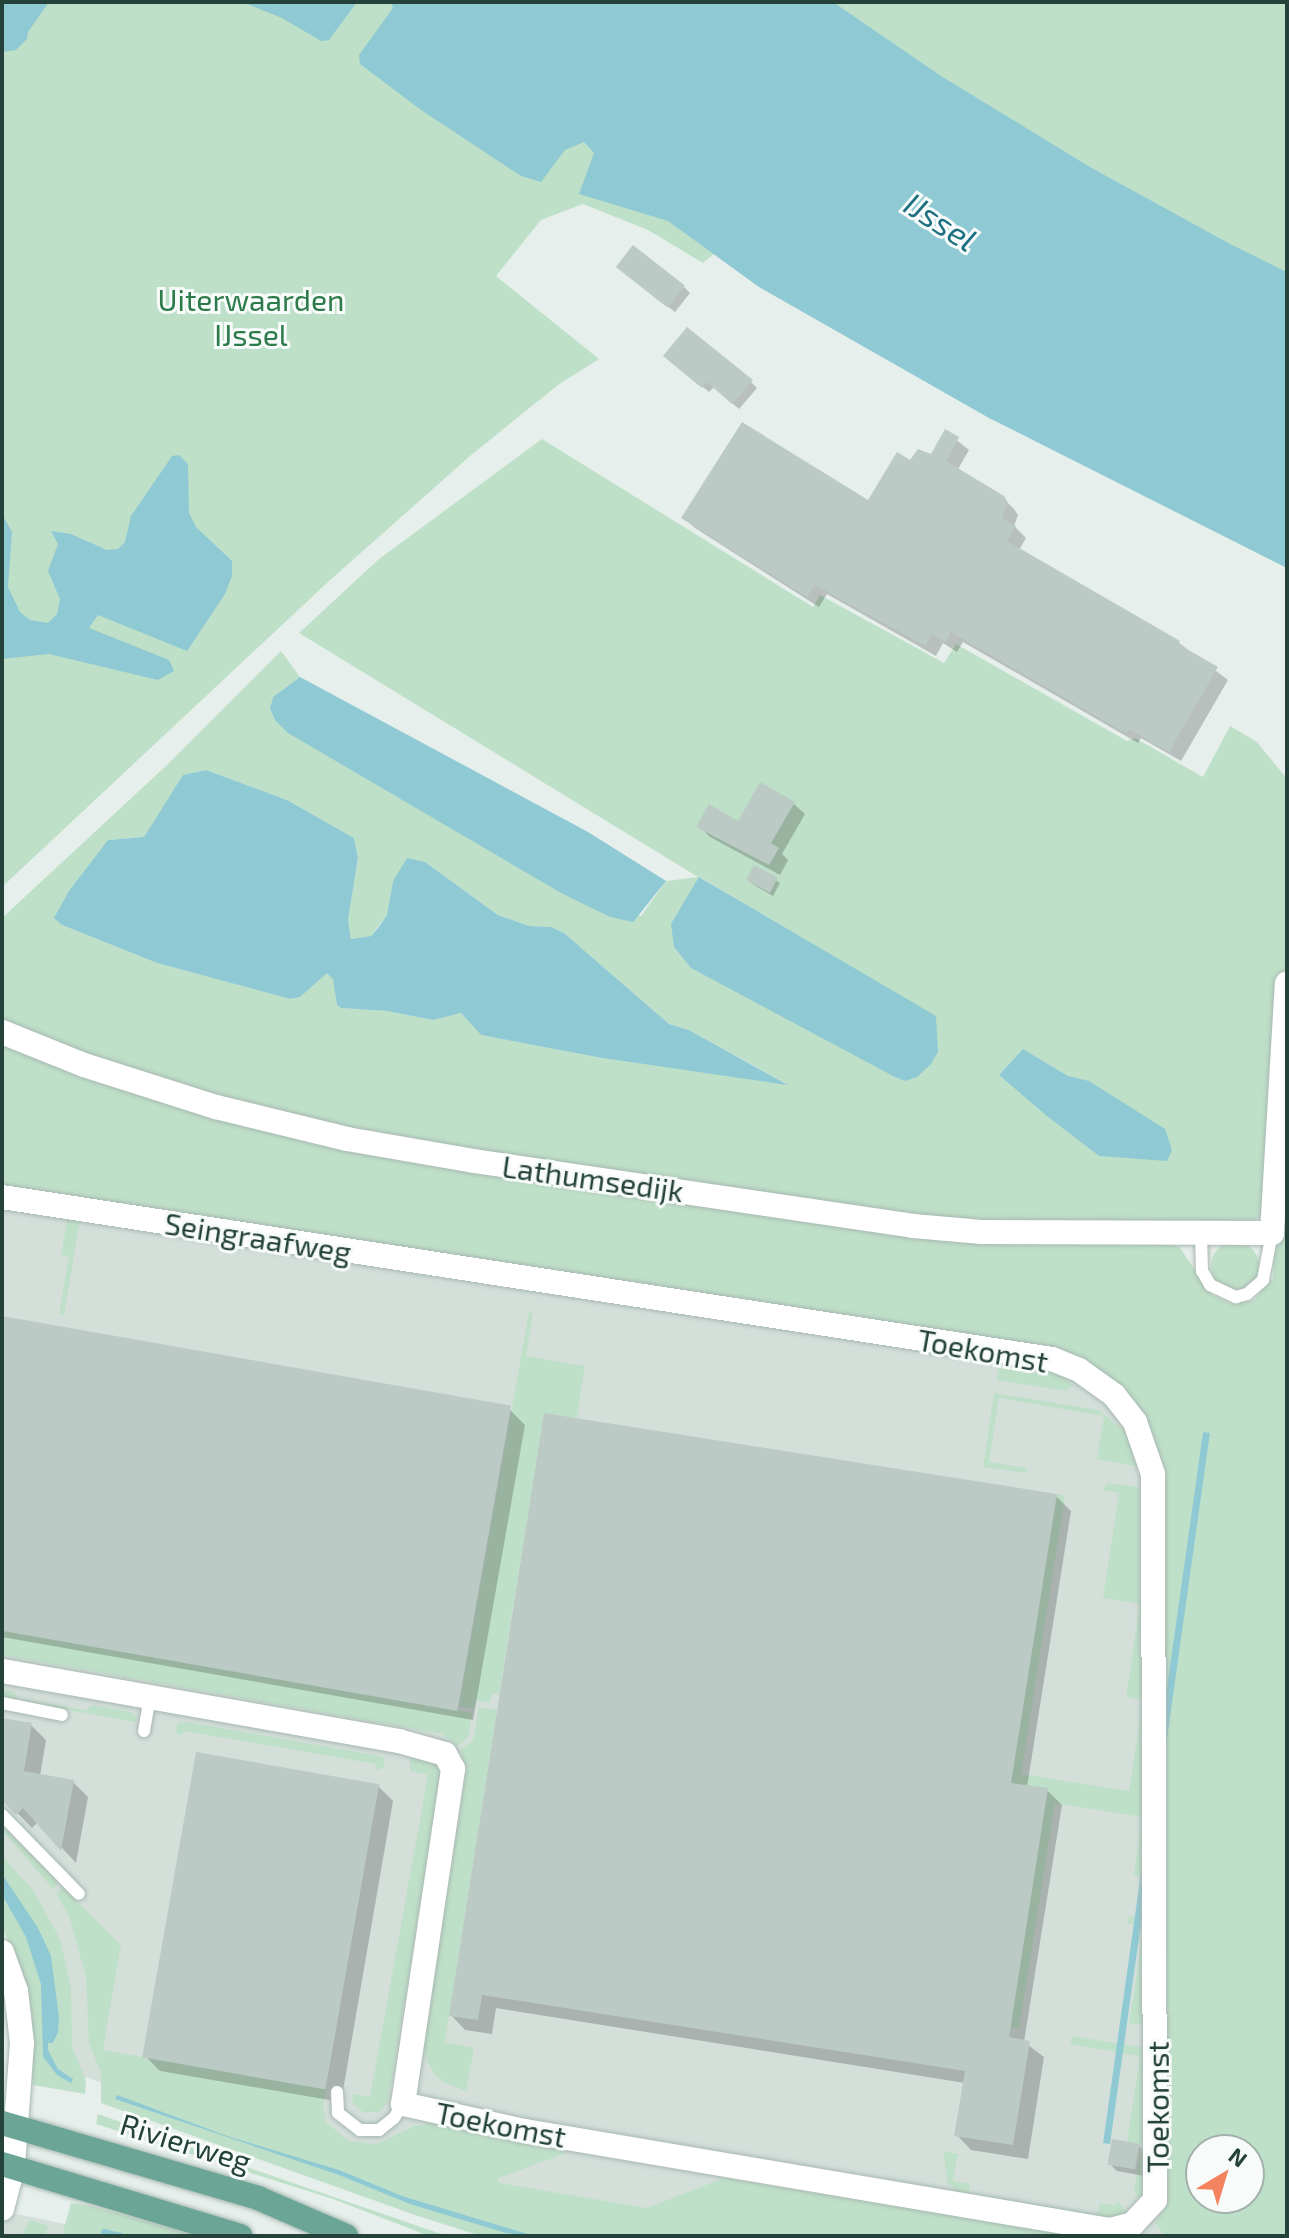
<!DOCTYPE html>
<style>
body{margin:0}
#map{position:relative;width:1289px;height:2238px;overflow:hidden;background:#e6efeb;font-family:"Exo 2",sans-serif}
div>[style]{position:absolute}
.built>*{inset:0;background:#d4dfda}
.green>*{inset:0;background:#bfe0c8}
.round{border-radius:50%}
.water>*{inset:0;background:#8ec9d4;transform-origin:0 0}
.shadow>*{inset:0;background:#0003}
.stream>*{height:6px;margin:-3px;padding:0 3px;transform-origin:3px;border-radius:3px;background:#8ec9d4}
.building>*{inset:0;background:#bbcac4;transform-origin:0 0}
.roads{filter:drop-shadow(0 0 2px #a8b8b2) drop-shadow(0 0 2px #a8b8b2)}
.service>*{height:12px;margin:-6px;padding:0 6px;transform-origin:6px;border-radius:6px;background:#fff}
.minor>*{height:24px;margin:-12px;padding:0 12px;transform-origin:12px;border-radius:12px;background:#fff}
.tertiary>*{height:24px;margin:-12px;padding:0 12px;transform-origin:12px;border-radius:12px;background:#fff}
.primary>*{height:24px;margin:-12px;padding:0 12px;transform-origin:12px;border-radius:12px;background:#6aa596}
span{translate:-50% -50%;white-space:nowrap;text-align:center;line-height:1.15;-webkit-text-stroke:6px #f7fbf9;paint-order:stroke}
.park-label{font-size:30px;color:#2d7a4b}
.street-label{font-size:30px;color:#24423a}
.water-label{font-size:32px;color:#1c6f80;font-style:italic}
.frame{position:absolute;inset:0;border:4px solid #24423a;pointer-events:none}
.north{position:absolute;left:1185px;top:2134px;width:80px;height:80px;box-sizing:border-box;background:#f7fbf9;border:2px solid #a3b1ad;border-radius:50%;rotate:38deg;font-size:22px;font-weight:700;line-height:32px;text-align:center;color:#24423a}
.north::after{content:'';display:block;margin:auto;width:28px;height:36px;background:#f4845f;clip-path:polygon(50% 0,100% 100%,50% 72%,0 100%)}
</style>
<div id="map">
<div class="built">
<div style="clip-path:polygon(evenodd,2px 1120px,1287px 1364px,1287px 2236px,528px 2236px,80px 2075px,2px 1867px,2px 1120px,1201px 2150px,1249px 2150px,1249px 2198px,1201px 2198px,1201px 2150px)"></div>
<div style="clip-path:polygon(2px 2211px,104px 2232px,122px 2236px,2px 2236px)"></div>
</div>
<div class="green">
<div style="clip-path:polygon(2px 2px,404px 2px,590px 140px,714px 254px,703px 263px,648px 230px,583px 204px,541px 220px,496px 276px,599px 359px,558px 385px,470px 456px,328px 582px,2px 887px)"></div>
<div style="clip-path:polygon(832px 2px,1287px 2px,1287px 272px,1229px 245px,1090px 167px,941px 77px)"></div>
<div style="clip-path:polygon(evenodd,542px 439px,813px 607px,820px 595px,944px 663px,956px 644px,1127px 741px,1135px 738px,1203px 777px,1230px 726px,1257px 742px,1287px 779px,1287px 965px,1280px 987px,1266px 1210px,1259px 1217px,1249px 1223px,990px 1227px,443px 1150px,273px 1115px,2px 1026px,2px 918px,167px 765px,281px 651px,300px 677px,273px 697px,270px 708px,275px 720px,561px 893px,641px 916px,666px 881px,698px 877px,299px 633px,379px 559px,542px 439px,206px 770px,287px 800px,354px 838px,358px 858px,348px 920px,351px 939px,371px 936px,387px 915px,393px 881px,425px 862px,498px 915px,529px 926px,551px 927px,564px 933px,669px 1024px,689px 1030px,787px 1084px,602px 1058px,481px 1035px,461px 1013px,433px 1020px,387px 1011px,341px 1008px,337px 1005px,334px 979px,326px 972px,300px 997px,290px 999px,157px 963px,62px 925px,108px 840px,144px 837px,184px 775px,206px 770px,542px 439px,700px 877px,871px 979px,905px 1081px,869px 1062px,700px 877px,542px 439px,1023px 1049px,1068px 1076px,1099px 1156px,999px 1075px,1023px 1049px)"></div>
<div style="clip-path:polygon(evenodd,2px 1038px,33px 1051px,564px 1180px,1161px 1240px,1180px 1248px,1212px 1295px,1232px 1304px,1254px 1300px,1273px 1278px,1287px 1049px,1287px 2236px,1165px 2236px,1155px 2223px,1168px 2201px,1164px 1469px,1148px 1423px,1118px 1384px,1081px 1358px,1053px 1346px,932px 1331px,2px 1186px,2px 1038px,1201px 2150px,1249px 2150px,1249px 2198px,1201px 2198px,1201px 2150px)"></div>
<div style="clip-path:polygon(68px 1217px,80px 1219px,64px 1315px,59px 1314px,69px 1257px,61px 1255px)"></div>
<div class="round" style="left:1211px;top:1242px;width:48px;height:48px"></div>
<div style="clip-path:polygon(529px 1312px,533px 1313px,526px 1356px,585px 1366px,577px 1418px,544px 1414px,499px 1695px,492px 1693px,490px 1703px,475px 1700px,473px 1709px,459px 1706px)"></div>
<div style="clip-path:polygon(999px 1366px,1057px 1374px,1073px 1385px,1067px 1391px,997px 1380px)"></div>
<div style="clip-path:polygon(994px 1393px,1098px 1410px,1125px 1431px,1139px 1463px,1136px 1466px,1097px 1459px,1104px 1416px,999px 1398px,989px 1462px,1027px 1468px,1026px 1473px,983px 1467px)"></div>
<div style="clip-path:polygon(1107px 1483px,1139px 1487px,1143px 1491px,1146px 2023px,1129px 2024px,1144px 1926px,1127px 1923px,1128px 1916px,1136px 1917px,1142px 1877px,1134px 1876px,1142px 1817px,1055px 1803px,1019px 2028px,1010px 2027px,1048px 1789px,1011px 1783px,1057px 1494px,1065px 1496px,1021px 1774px,1129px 1791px,1143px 1700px,1126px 1697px,1140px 1604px,1103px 1598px,1119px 1493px,1103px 1490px)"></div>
<div style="clip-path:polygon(2px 1630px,472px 1713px,468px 1738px,457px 1746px,442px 1734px,2px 1655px)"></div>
<div style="clip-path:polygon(2px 1689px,14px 1692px,19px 1699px,86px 1710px,92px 1705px,130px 1712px,137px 1717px,136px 1722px,2px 1698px)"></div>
<div style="clip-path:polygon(479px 1707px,497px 1710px,445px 2042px,474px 2048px,466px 2091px,443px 2082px,434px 2073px,427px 2061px,423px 2042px,467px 1769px,460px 1750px,473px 1740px)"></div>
<div style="clip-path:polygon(187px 1722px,385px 1757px,383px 1768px,375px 1770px,376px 1764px,185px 1731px,180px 1736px,176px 1732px,178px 1723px)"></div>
<div style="clip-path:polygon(416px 1756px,436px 1762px,441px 1775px,388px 2102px,379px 2112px,363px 2112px,353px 2104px,352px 2094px,370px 2097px,428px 1775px,410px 1771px,410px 1760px)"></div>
<div style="clip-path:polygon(2px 1825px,59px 1883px,53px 1889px,2px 1830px)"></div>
<div style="clip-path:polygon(2px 1856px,33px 1890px,60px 1939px,71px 1987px,72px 2046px,86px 2080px,85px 2094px,33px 2085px,16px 1960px,2px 1927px)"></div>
<div style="clip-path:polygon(63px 1887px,121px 1945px,103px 2050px,326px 2089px,323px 2106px,326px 2122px,349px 2141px,377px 2144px,414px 2126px,439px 2122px,565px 2150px,566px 2153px,497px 2179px,499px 2183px,647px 2208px,724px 2178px,1083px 2236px,481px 2236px,418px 2216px,101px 2103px,101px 2073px,89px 2043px,86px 1977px,69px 1916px,56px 1894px)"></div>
<div style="clip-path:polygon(1072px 2036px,1145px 2048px,1144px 2192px,1139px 2202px,1134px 2190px,1142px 2145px,1127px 2142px,1140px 2056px,1070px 2044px)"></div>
<div style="clip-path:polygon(98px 2114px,215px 2156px,447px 2236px,424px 2234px,333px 2199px,96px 2124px)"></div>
<div style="clip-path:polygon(943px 2151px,958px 2154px,953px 2181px,970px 2184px,969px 2193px,1097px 2214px,1100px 2203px,1115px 2205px,1117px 2201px,1127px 2212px,1108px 2218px,963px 2195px,948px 2184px)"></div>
<div style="clip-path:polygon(71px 2203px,91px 2206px,198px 2236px,62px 2236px)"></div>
<div style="clip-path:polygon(30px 2220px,48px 2226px,45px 2236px,21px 2236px)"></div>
</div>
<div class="water">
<div style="clip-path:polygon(2px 2px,49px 2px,28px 32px,27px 39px,16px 50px,2px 52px)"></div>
<div style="clip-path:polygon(242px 2px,357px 2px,329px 40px,321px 41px,282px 18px)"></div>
<div style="clip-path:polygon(391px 2px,833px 2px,941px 76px,1090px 167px,1230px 244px,1287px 272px,1287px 568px,989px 418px,759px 287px,668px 221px,579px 194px,594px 153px,584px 142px,565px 150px,541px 182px,521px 176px,421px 110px,360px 64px,359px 55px,393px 8px)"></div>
<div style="clip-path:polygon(179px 455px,188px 464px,189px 513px,196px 527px,232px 561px,232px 576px,225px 594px,187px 651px,98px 615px,89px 628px,169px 660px,174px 671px,158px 680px,49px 654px,2px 659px,2px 514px,12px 532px,8px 587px,20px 612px,30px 620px,48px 623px,57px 614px,60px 599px,48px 571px,58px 544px,51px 531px,71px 534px,107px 550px,118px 549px,125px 542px,131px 516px,172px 456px)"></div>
<div style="clip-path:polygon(300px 677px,588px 832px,666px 881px,633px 922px,610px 917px,561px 893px,288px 733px,275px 720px,270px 708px,273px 697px)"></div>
<div style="clip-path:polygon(206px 770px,287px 800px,354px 838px,358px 858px,348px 920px,351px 939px,371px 936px,378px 928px,387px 915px,393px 881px,407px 858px,425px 862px,498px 915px,529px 926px,551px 927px,564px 933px,669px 1024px,689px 1030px,788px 1085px,602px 1058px,481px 1035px,461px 1013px,433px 1020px,387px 1011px,341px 1008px,337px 1005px,333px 979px,327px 973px,300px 997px,290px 999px,157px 963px,62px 925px,54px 918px,69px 891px,108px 840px,144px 837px,183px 775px)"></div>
<div style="clip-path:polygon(699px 877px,936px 1016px,938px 1052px,931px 1064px,917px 1077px,905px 1081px,895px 1077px,691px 968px,674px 947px,671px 924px)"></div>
<div style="clip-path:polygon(1023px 1049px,1068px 1076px,1089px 1081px,1165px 1129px,1172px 1150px,1167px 1161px,1099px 1156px,1047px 1116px,999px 1075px)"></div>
<div style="left:1203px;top:1432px;width:7px;height:718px;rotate:8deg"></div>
<div style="clip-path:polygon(2px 1874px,38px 1928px,51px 1956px,59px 2017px,58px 2032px,53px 2043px,48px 2043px,48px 2050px,58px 2069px,73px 2079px,71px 2083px,57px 2075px,43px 2057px,41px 1984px,26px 1937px,2px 1895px)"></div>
<div style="clip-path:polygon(117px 2095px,227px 2136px,339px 2170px,402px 2196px,534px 2236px,506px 2233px,410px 2204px,339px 2175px,115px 2099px)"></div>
</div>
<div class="shadow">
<div style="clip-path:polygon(626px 274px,683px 286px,690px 293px,675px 312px)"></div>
<div style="clip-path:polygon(672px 361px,751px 382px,757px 388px,739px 409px,714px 387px,709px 392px)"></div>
<div style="clip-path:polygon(945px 431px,969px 450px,957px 471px,1002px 497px,1014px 509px,1018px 515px,1014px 526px,1026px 538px,1019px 550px,1179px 643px,1228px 680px,1181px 761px,1141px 738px,1138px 743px,963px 642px,957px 652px,943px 643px,936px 656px,827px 594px,819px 607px,695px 528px,684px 518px,868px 503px,911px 463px,932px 457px)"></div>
<div style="clip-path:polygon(794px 804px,805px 814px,782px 854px,788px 860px,780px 875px,710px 837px,699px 826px,739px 823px)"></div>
<div style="clip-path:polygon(755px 867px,780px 883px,773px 896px,751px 883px)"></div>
<div style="clip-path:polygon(2px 1318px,510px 1410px,525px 1425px,473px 1720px,2px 1637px)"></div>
<div style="clip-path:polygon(1056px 1496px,1071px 1511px,1027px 1787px,1047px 1790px,1062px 1805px,1024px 2042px,1044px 2057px,1028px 2159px,971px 2150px,957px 2135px,965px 2083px,496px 2008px,492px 2034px,465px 2030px,451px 2015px)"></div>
<div style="clip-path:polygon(2px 1720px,31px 1725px,46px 1740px,40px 1776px,73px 1782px,88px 1797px,76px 1863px,38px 1822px,32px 1828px,2px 1797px)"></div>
<div style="clip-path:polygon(378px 1786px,393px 1801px,341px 2102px,160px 2071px,145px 2056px)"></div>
<div style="clip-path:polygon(1139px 2146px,1146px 2153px,1144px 2176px,1117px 2171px,1110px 2164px)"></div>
</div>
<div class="stream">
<div style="left:104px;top:2232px;width:18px;rotate:13deg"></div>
</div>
<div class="building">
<div style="left:633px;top:245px;width:66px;height:28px;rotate:38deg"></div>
<div style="clip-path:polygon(687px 327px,753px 380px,732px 404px,707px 382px,702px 388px,663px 356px)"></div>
<div style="clip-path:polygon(742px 422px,868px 500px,897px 452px,910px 460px,918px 449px,931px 454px,945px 429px,959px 437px,946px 461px,1004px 496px,1008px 503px,1002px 518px,1016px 526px,1007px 541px,1180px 641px,1178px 644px,1218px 667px,1169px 752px,1129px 729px,1127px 734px,951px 632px,946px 642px,932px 634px,925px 646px,815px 585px,807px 597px,681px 518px)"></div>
<div style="clip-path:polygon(760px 782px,795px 802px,771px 843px,779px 848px,769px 865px,696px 827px,709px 804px,738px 821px)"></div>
<div style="left:754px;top:865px;width:27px;height:17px;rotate:28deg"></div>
<div style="left:2px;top:1316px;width:517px;height:310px;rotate:10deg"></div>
<div style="clip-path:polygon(544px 1413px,1057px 1494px,1011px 1783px,1048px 1788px,1009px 2037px,1030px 2041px,1013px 2145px,954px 2136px,965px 2071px,482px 1995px,478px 2020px,449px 2016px)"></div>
<div style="clip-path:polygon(2px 1718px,32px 1723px,24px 1771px,74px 1780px,61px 1851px,23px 1808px,16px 1815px,2px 1800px)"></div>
<div style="left:196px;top:1752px;width:186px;height:310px;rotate:10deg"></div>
<div style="left:1112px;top:2139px;width:28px;height:26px;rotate:10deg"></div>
</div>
<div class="roads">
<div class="service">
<div style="left:1201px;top:1231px;width:40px;rotate:88.6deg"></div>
<div style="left:1202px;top:1271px;width:16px;rotate:60deg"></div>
<div style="left:1210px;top:1285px;width:29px;rotate:25deg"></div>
<div style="left:1236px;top:1297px;width:11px;rotate:-15deg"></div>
<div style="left:1247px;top:1294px;width:21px;rotate:-41deg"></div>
<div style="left:1263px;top:1280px;width:48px;rotate:-79.2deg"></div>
<div style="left:2px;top:1703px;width:61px;rotate:11.3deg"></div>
<div style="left:144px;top:1731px;width:36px;rotate:-80deg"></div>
<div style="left:2px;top:1815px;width:110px;rotate:45.7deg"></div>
<div style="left:337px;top:2092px;width:21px;rotate:87deg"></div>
<div style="left:338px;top:2113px;width:28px;rotate:38deg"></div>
<div style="left:360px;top:2130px;width:19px"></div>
<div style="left:379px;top:2130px;width:19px;rotate:-39deg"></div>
<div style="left:394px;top:2118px;width:17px;rotate:-57deg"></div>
</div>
<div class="minor">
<div style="left:2px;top:1032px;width:88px;rotate:21.9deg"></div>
<div style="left:84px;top:1065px;width:139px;rotate:17.7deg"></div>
<div style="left:216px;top:1107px;width:135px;rotate:13.7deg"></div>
<div style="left:347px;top:1139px;width:129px;rotate:9.8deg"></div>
<div style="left:474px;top:1161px;width:444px;rotate:8.4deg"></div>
<div style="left:913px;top:1226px;width:69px;rotate:5deg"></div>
<div style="left:982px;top:1232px;width:290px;rotate:0.2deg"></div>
<div style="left:1272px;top:1233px;width:250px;rotate:-86.6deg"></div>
<div style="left:2px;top:1197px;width:1062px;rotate:8.77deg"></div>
<div style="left:1052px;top:1359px;width:29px;rotate:22deg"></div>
<div style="left:1079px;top:1370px;width:43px;rotate:35.5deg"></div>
<div style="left:1114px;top:1395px;width:34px;rotate:52deg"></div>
<div style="left:1135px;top:1422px;width:55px;rotate:70.9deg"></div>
<div style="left:1153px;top:1474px;width:726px;rotate:89.84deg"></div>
<div style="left:1155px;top:2200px;width:33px;rotate:133deg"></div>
<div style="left:1133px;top:2224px;width:24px;rotate:165deg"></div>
<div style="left:1110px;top:2230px;width:593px;rotate:-170.39deg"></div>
<div style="left:525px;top:2131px;width:125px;rotate:-167.5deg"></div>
<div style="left:403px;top:2104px;width:339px;rotate:-81.5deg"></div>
<div style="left:453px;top:1769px;width:17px;rotate:-118deg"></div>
<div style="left:445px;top:1754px;width:48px;rotate:-164.2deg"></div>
<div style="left:399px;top:1741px;width:403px;rotate:-170deg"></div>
</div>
<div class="tertiary">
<div style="left:2px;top:1952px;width:41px;rotate:70.3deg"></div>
<div style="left:16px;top:1991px;width:52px;rotate:83.4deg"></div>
<div style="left:22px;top:2043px;width:124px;rotate:94.2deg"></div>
<div style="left:13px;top:2167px;width:43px;rotate:104.7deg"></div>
</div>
<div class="primary">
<div style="left:2px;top:2123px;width:267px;rotate:16.3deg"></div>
<div style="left:258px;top:2198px;width:96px;rotate:23.4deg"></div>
<div style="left:2px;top:2164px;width:249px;rotate:16.8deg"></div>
</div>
</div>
<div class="park-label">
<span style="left:251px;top:316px">Uiterwaarden<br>IJssel</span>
</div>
<div class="street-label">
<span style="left:593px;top:1178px;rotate:8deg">Lathumsedijk</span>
<span style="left:258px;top:1237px;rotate:9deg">Seingraafweg</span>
<span style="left:983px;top:1350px;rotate:10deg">Toekomst</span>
<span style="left:1157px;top:2107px;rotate:-90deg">Toekomst</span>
<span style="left:501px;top:2124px;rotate:11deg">Toekomst</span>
<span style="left:186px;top:2142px;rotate:17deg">Rivierweg</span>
</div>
<div class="water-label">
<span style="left:941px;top:221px;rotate:33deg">IJssel</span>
</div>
<div class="frame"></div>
<div class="north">N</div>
</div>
